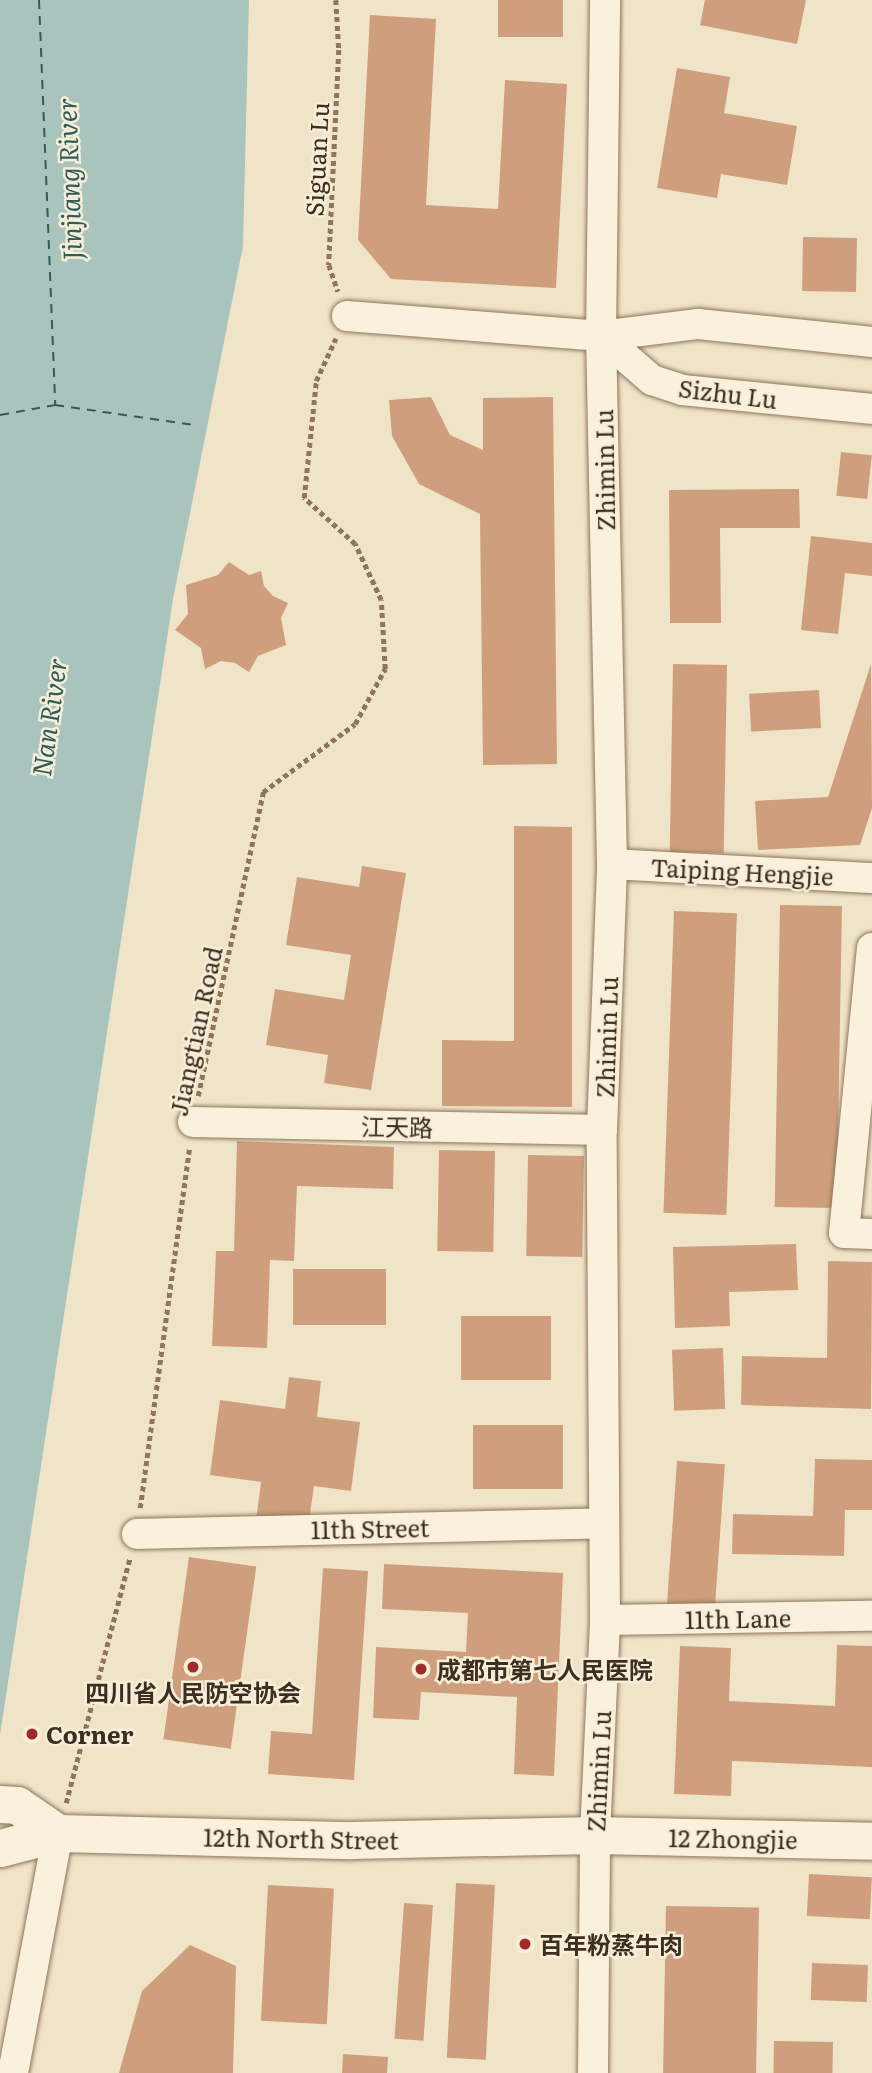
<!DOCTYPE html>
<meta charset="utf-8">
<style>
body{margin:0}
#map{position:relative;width:872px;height:2073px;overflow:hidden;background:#f0e4c8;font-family:Literata,"Noto Sans SC",serif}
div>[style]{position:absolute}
.water>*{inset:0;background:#a9c4bc}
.ferry>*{height:2px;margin-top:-1px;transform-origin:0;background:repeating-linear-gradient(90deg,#2f5d5a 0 9px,transparent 0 16px)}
.building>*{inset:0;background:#cf9f7d;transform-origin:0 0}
.path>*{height:4.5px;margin-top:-2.25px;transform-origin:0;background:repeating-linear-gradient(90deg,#8d765c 0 5px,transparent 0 8.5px)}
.roads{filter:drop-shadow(0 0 2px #8d765c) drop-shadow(0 0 2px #8d765c)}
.minor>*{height:30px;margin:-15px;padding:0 15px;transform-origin:15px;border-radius:15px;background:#faf1dc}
.tertiary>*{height:37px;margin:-18.5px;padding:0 18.5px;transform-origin:18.5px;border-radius:18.5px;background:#faf1dc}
.dots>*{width:19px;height:19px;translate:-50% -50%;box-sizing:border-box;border:4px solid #f7eed8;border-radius:50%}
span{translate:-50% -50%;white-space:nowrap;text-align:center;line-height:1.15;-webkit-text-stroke:5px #f7eed8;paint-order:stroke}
.street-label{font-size:24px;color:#3d2e20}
.poi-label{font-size:24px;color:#3d2e20;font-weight:700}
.left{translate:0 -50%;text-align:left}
.water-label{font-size:26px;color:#2f5d5a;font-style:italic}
</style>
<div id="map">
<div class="water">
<div style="clip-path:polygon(0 0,249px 0,243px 246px,173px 599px,0 1735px)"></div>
</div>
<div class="ferry">
<div style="left:39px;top:0;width:405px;rotate:87.7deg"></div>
<div style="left:0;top:415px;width:56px;rotate:-10.3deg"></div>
<div style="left:55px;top:405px;width:139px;rotate:8.2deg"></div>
</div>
<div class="building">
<div style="left:498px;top:0;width:65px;height:37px"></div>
<div style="clip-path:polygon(705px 0,806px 0,797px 44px,700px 25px)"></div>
<div style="clip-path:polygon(370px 15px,436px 19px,426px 205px,498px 209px,505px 80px,567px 84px,556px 288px,391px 279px,358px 240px)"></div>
<div style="clip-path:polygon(677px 68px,730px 77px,724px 113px,797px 126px,787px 185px,721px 174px,717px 198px,657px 188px)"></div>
<div style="left:803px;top:237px;width:54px;height:54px;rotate:1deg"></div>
<div style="clip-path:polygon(431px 397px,450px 435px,483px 450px,483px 398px,553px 397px,557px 764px,483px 765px,480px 514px,419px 484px,392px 436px,389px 400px)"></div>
<div style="left:841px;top:452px;width:31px;height:44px;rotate:6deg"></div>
<div style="clip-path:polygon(799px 489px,800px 528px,720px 528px,721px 623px,670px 623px,669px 490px)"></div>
<div style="clip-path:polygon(811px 536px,872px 543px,872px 576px,845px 573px,838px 634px,801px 630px)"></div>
<div style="clip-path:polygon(229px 562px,249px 575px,261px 571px,264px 586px,273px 596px,288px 603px,281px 618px,286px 645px,258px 656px,249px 672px,235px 663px,221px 661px,205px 669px,201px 648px,175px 630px,188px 614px,186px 585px,218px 575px)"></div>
<div style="left:673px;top:664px;width:54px;height:188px;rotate:1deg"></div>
<div style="clip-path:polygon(871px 664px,872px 808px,860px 845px,758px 850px,755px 801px,828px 797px)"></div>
<div style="left:819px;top:690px;width:38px;height:70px;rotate:87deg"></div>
<div style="clip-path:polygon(514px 826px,572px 827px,572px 1107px,442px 1106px,442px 1040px,514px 1041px)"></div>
<div style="clip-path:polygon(362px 866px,406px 873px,371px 1090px,324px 1083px,328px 1055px,266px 1045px,275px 989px,344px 1000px,351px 955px,286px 945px,297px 877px,359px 887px)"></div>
<div style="left:780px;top:905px;width:62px;height:302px;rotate:1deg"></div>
<div style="left:674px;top:911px;width:63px;height:302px;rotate:2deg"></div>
<div style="clip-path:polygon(237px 1141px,394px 1147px,393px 1189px,297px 1186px,294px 1261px,270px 1260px,267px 1348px,212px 1346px,216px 1251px,234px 1251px)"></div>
<div style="left:439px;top:1150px;width:56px;height:101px;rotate:1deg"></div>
<div style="left:528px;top:1155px;width:56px;height:101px;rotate:1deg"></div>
<div style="clip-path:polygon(796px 1244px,798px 1290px,729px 1292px,730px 1326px,675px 1328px,673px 1247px)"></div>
<div style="clip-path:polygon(828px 1261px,872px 1262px,871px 1409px,741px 1405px,742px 1356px,827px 1358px)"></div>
<div style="left:293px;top:1269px;width:93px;height:56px"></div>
<div style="left:461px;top:1316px;width:90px;height:64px"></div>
<div style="left:723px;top:1348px;width:61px;height:51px;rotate:88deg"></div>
<div style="clip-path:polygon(289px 1377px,321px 1381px,317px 1417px,360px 1422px,351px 1491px,314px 1486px,308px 1528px,256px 1521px,261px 1482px,210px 1475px,220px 1400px,285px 1409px)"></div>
<div style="left:473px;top:1425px;width:90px;height:64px"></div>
<div style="clip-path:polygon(815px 1459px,872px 1460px,872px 1510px,845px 1510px,844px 1556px,732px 1554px,733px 1514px,813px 1516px)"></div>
<div style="left:677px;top:1461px;width:48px;height:149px;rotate:4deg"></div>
<div style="left:189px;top:1557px;width:68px;height:184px;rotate:8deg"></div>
<div style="clip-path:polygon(384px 1564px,563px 1573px,554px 1776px,514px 1774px,517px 1697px,421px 1692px,419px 1720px,373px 1718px,376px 1647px,466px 1652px,468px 1613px,382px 1609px)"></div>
<div style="clip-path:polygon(323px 1568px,368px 1571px,354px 1780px,268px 1774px,271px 1731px,312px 1734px)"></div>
<div style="clip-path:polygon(837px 1645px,872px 1646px,872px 1767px,732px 1761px,731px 1796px,674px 1794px,680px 1646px,731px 1648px,729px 1701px,835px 1706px)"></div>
<div style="left:809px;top:1874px;width:63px;height:42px;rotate:3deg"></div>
<div style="left:456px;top:1883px;width:39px;height:175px;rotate:3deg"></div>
<div style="left:268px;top:1885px;width:66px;height:136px;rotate:3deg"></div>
<div style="left:404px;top:1903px;width:29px;height:136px;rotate:4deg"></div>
<div style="left:666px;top:1906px;width:93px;height:167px;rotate:1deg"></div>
<div style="clip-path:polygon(190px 1945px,236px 1966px,233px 2073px,119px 2073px,142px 1991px)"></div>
<div style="left:812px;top:1963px;width:56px;height:37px;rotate:2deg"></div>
<div style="left:774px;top:2041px;width:59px;height:32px;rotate:1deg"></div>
<div style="clip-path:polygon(343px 2054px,388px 2057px,387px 2073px,342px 2073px)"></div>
</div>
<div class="path">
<div style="left:336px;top:0;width:50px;rotate:86.6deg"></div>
<div style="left:339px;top:50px;width:215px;rotate:92.7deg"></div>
<div style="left:329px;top:265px;width:28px;rotate:71deg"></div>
<div style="left:198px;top:1096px;width:311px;rotate:-77.9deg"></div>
<div style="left:263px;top:792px;width:114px;rotate:-36.5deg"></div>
<div style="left:355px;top:724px;width:63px;rotate:-61.4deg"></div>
<div style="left:385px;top:669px;width:69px;rotate:-93.3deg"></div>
<div style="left:381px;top:600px;width:62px;rotate:-114.9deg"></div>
<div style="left:355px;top:544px;width:69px;rotate:-138deg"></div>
<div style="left:304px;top:498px;width:118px;rotate:-84.1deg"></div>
<div style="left:316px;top:381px;width:47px;rotate:-65.1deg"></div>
<div style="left:140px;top:1508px;width:362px;rotate:-82.2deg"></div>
<div style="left:66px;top:1803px;width:253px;rotate:-75.4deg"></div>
</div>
<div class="roads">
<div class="minor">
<div style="left:347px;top:316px;width:255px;rotate:4.5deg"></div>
<div style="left:601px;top:336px;width:98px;rotate:-7.1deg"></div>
<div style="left:698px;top:324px;width:175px;rotate:5.9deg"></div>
<div style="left:601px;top:336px;width:67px;rotate:40.8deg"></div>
<div style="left:652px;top:380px;width:32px;rotate:18deg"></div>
<div style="left:682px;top:390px;width:191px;rotate:5.7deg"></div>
<div style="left:612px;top:864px;width:260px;rotate:3.1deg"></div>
<div style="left:872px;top:948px;width:286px;rotate:95.6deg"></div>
<div style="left:844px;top:1233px;width:28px;rotate:2deg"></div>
<div style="left:193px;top:1122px;width:409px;rotate:1.1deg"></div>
<div style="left:137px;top:1534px;width:467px;rotate:-1.3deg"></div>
<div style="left:605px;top:1620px;width:267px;rotate:-0.9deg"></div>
<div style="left:13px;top:2073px;width:244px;rotate:-79.4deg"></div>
<div style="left:593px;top:2073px;width:238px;rotate:-89.5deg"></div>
<div style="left:595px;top:1835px;width:215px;rotate:-87.3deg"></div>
<div style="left:605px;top:1620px;width:490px;rotate:-90.4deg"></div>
<div style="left:602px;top:1130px;width:266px;rotate:-87.8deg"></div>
<div style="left:612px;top:864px;width:528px;rotate:-91.19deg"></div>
<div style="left:601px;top:336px;width:336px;rotate:-89.3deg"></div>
</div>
<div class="tertiary">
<div style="left:0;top:1804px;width:17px;rotate:3deg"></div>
<div style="left:17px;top:1805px;width:50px;rotate:34.3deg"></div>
<div style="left:58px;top:1833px;width:293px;rotate:1.4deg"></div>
<div style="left:351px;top:1840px;width:244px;rotate:-1.2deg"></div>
<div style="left:595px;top:1835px;width:277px;rotate:1.2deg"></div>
<div style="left:0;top:1848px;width:60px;rotate:-14.5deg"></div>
</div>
</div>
<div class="dots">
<div style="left:193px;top:1667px;background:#9e2a2b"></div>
<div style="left:421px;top:1669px;background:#9e2a2b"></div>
<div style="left:32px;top:1734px;background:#9e2a2b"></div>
<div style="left:525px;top:1944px;background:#9e2a2b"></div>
</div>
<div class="street-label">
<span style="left:316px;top:159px;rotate:-87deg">Siguan Lu</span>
<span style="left:728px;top:393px;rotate:7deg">Sizhu Lu</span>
<span style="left:604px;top:470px;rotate:-91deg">Zhimin Lu</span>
<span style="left:742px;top:871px;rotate:3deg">Taiping Hengjie</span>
<span style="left:195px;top:1031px;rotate:-78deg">Jiangtian Road</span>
<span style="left:606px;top:1037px;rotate:-88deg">Zhimin Lu</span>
<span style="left:397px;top:1126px;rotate:1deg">江天路</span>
<span style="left:370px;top:1528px;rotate:-1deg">11th Street</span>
<span style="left:738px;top:1618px;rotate:-1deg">11th Lane</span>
<span style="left:598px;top:1771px;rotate:-87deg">Zhimin Lu</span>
<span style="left:301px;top:1838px;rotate:1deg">12th North Street</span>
<span style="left:733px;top:1838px;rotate:1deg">12 Zhongjie</span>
</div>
<div class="poi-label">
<span class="left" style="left:437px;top:1669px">成都市第七人民医院</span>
<span style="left:193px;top:1692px">四川省人民防空协会</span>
<span class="left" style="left:46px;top:1734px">Corner</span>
<span class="left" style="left:539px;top:1944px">百年粉蒸牛肉</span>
</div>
<div class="water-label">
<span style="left:68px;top:179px;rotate:-92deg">Jinjiang River</span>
<span style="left:48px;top:717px;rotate:-82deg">Nan River</span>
</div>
</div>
